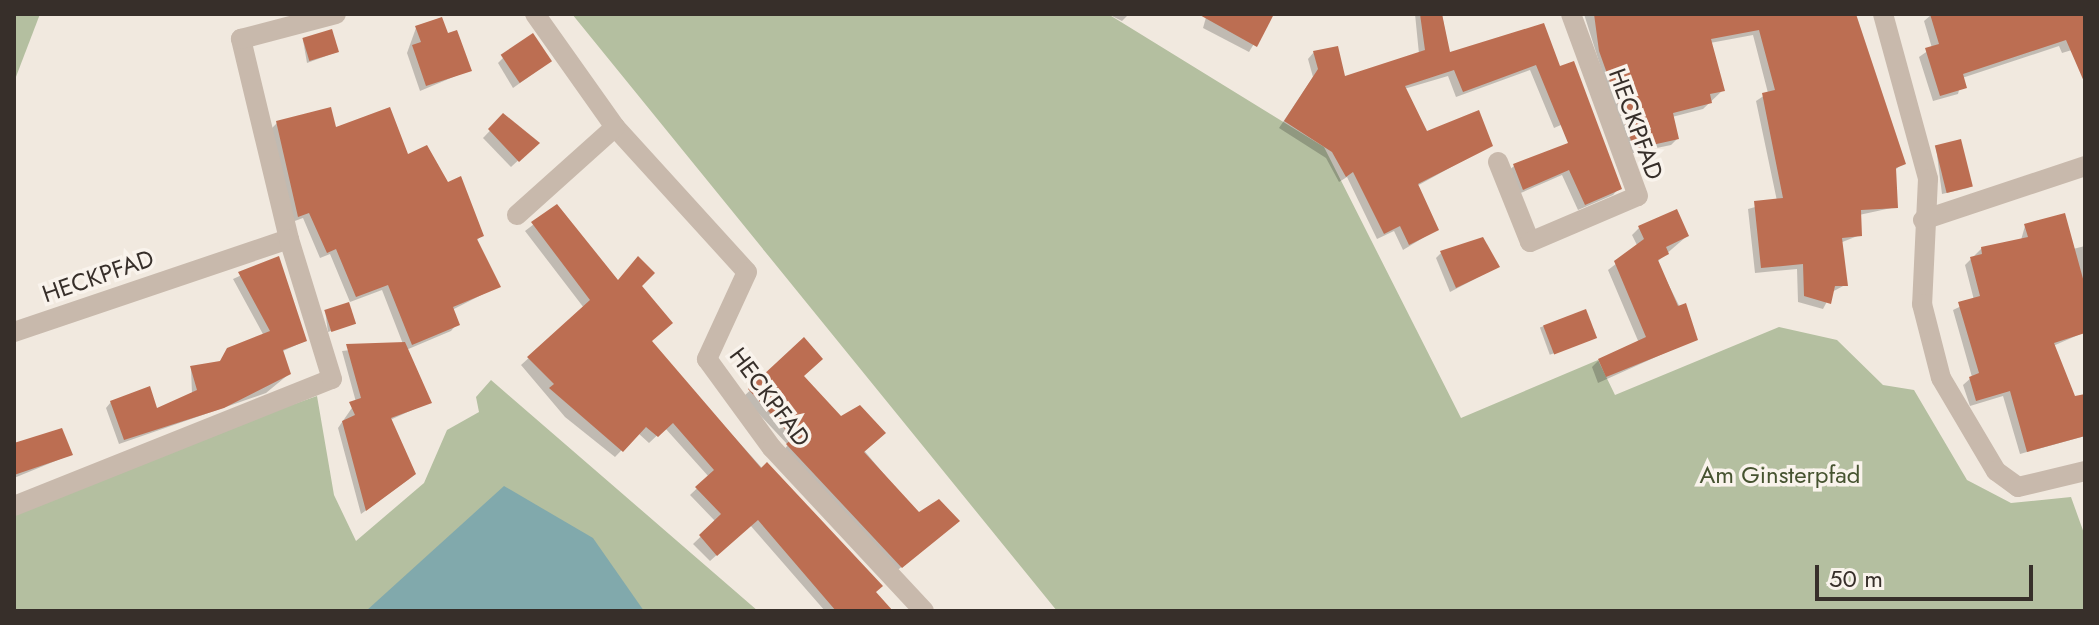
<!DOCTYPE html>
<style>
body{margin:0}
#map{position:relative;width:2099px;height:625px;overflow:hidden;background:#f1e9df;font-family:Jost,sans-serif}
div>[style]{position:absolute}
.green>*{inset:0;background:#b4bfa0}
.water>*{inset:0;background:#81a9ac}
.shadow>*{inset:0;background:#0003;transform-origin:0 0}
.building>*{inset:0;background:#bc6e52;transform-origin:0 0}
.minor>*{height:20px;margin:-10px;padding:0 10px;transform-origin:10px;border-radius:10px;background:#c8b9ac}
span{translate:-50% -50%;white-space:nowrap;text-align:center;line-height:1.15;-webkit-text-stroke:7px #f9f3ec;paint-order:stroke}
.street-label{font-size:24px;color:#372f2a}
.park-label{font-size:24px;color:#465330}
.frame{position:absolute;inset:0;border:16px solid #372f2a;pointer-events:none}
.scale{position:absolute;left:1815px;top:565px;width:218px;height:36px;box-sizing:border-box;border:4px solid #372f2a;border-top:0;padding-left:10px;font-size:24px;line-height:28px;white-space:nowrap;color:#372f2a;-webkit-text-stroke:6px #f9f3ec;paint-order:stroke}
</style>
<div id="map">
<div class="green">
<div style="clip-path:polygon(14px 14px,40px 14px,14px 82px)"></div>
<div style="clip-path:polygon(572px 14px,1108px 14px,1324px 147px,1461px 418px,1598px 360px,1615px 395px,1779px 327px,1837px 340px,1883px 385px,1914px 390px,1967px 480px,2011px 503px,2071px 497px,2085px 536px,2085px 611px,1057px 611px)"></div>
<div style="clip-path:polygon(491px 380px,758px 611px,14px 611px,14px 502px,317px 396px,334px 495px,356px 541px,424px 483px,447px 430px,479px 412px,476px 397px)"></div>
</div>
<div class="water">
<div style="clip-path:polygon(504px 486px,593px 538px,644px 611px,366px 611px)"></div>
</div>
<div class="shadow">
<div style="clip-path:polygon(1108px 14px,1129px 14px,1122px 21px)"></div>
<div style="clip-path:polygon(1207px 14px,1272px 14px,1249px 52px,1203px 28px)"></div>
<div style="clip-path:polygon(1415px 14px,1442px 14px,1449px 54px,1543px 26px,1570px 121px,1554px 128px,1530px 70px,1456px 97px,1448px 76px,1404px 89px,1426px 134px,1491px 145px,1417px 186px,1436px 230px,1403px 250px,1394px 231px,1377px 239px,1347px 177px,1339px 182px,1326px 158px,1279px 128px,1313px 77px,1308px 59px,1314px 52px,1344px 78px,1419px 54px)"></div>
<div style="clip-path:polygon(1584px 14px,1849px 14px,1903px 163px,1894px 171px,1896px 207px,1859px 215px,1860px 235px,1840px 243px,1845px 285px,1832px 292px,1823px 309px,1798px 302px,1797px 269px,1755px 273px,1748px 209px,1777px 201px,1756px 101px,1768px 93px,1753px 35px,1710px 43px,1723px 90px,1703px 109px,1672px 117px,1677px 139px,1671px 145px,1628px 154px)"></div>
<div style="clip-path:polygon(2085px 14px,2085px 46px,2062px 53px,2059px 46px,1962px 78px,1958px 94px,1933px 101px,1919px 57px,1932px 48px,1924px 21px,1931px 15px)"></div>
<div style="clip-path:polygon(416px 28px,447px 36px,470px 70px,420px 91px,407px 53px)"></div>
<div style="clip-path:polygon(303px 40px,337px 52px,307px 63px)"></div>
<div style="clip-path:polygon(504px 57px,544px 66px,513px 88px,498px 63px)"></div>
<div style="clip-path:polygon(504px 116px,537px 143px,511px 167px,483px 138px)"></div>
<div style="clip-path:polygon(277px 123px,335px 130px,407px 157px,447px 185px,482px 235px,476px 241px,499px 286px,452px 310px,457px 324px,451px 331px,406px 350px,430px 402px,390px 420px,409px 479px,361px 514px,338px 428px,356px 402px,342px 351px,403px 344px,382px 290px,350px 302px,330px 254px,320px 258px,303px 218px,292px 222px,271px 129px)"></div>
<div style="clip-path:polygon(1586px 139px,1619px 188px,1613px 195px,1578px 210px,1562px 175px,1516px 195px,1507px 172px,1514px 166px)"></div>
<div style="clip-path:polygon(1936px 147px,1971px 185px,1968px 188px,1942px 194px)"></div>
<div style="clip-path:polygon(556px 207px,618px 283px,640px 285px,649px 342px,890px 611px,825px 611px,750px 525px,710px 561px,693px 544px,716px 522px,690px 495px,709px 477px,665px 428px,649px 443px,638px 433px,615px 457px,565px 417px,521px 365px,584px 308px,525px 231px)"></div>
<div style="clip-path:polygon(2025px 226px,2073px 249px,2085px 246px,2085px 332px,2053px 346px,2074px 399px,2085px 395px,2085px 436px,2020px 454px,2003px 396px,1970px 406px,1963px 385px,1972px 377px,1953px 310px,1974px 300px,1965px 265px,1982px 248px,2021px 240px)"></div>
<div style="clip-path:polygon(1639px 228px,1687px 236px,1657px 262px,1696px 339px,1598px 383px,1592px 367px,1599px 360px,1639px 343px,1608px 270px,1638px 247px,1632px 235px)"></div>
<div style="clip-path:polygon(1441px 253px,1498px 267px,1450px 292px,1436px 258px)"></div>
<div style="clip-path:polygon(277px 259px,305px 341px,281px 352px,289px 374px,266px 393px,119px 444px,106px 408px,111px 402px,156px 411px,192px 394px,191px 368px,218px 364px,228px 350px,264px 336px,233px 279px)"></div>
<div style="clip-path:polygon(325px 310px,353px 323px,328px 332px)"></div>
<div style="left:1585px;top:311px;width:29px;height:48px;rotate:70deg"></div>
<div style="clip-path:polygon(804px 340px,802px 376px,918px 515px,951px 527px,894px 573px,782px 452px,788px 445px,743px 397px)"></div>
<div style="clip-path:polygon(14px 445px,70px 455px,14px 478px)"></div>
</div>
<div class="building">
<div style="clip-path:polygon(1198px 14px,1274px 14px,1257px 47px)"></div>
<div style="clip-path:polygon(1420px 14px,1442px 14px,1450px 52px,1544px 23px,1560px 66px,1574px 61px,1622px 189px,1585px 205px,1569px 170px,1523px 190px,1513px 164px,1568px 143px,1536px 65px,1463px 92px,1454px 70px,1405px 86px,1427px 131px,1479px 110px,1493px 146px,1418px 184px,1439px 230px,1409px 245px,1400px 226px,1384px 234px,1353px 172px,1346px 177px,1332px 152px,1284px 121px,1318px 69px,1313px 51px,1338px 46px,1345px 76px,1425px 50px)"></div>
<div style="clip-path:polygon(1594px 14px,1856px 14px,1906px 164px,1896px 168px,1898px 208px,1861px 210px,1862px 236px,1842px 238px,1848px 286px,1835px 286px,1831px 304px,1804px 296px,1803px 264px,1761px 268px,1754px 201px,1783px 198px,1762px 93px,1775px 90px,1759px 30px,1711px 39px,1725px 91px,1710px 94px,1712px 103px,1673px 113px,1679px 139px,1634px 149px,1599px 51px)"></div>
<div style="clip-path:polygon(1930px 14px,2085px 14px,2085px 84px,2066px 40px,1963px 74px,1967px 88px,1940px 96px,1925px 48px,1939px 44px)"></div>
<div style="clip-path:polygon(442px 17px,448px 33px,457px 30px,472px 71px,426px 86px,412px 45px,421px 42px,415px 26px)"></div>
<div style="left:332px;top:29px;width:24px;height:31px;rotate:73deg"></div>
<div style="left:533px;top:33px;width:34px;height:39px;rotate:56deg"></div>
<div style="clip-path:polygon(331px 107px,336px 127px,390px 107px,408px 154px,427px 145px,448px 182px,461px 176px,484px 236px,477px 239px,501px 287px,453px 307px,460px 325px,412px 345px,388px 285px,356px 297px,336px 249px,327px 253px,309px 213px,298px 217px,276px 121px)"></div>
<div style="clip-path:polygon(503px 113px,540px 143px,519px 162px,488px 129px)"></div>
<div style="left:1961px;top:139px;width:49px;height:27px;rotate:76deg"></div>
<div style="clip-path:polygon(557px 204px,618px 280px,638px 256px,655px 273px,642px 286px,673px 323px,652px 341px,761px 468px,767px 462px,883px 586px,876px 592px,893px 611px,836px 611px,758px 520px,717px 556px,699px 535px,721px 514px,695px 487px,714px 470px,673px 423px,658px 437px,646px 427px,623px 452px,549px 388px,554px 384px,527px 357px,590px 300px,531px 222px)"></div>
<div style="clip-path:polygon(1677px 209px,1689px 236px,1666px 247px,1669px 254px,1658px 260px,1678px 306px,1686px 303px,1698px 340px,1606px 377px,1598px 359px,1646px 337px,1614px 261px,1644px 239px,1638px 226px)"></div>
<div style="clip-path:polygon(2065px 213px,2085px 286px,2085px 333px,2054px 343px,2075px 396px,2085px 394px,2085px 436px,2027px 452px,2010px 391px,1976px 401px,1969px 377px,1979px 373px,1958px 302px,1980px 296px,1970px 257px,1982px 254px,1981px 247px,2028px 237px,2024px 224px)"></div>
<div style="clip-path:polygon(1483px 237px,1500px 267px,1456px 288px,1440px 251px)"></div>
<div style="clip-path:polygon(279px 256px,307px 341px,283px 350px,291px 374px,224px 408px,124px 440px,110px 401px,150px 386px,157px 408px,197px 390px,190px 366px,220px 361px,227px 348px,270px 331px,238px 272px)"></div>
<div style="left:349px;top:302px;width:23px;height:26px;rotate:72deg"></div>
<div style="left:1586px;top:309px;width:31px;height:46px;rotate:69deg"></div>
<div style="clip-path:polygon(804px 337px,823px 359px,804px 376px,841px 416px,860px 405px,886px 433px,864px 452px,919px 512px,939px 499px,960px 521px,902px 568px,786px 444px,793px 438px,748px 389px)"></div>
<div style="clip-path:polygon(405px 342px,432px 403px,391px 418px,416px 474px,366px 511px,342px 421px,355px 415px,349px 402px,361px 398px,346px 344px)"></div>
<div style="clip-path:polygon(62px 428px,73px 455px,14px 475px,14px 443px)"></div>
</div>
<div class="minor">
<div style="left:535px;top:14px;width:138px;rotate:54.7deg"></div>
<div style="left:615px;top:127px;width:196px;rotate:47.7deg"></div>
<div style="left:747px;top:272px;width:96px;rotate:114.7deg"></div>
<div style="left:707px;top:359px;width:110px;rotate:53.9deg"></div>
<div style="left:772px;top:448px;width:223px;rotate:47deg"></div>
<div style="left:1883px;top:14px;width:171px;rotate:74.7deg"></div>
<div style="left:1928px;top:179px;width:125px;rotate:92.7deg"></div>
<div style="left:1922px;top:304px;width:76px;rotate:75.6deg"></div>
<div style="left:1941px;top:378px;width:108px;rotate:59.4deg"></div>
<div style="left:1996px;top:471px;width:27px;rotate:36deg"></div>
<div style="left:2018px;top:487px;width:69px;rotate:-13.4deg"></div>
<div style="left:1498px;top:162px;width:86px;rotate:68.2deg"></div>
<div style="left:1530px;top:242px;width:117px;rotate:-23.1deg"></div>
<div style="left:1638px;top:196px;width:194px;rotate:-110.2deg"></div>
<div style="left:517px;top:215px;width:132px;rotate:-41.9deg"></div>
<div style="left:1923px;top:220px;width:171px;rotate:-18.4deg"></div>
<div style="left:14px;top:332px;width:290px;rotate:-18.7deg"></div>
<div style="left:289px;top:239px;width:206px;rotate:-103.5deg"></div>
<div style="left:241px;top:39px;width:98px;rotate:-14.7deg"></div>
<div style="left:14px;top:506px;width:342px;rotate:-21.8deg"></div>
<div style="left:332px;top:379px;width:146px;rotate:-107.1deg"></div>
</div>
<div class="street-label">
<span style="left:1636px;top:124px;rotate:70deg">HECKPFAD</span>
<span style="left:98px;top:276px;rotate:-19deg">HECKPFAD</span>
<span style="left:770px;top:397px;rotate:53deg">HECKPFAD</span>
</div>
<div class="park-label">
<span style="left:1780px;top:475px">Am Ginsterpfad</span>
</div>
<div class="frame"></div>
<div class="scale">50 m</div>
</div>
